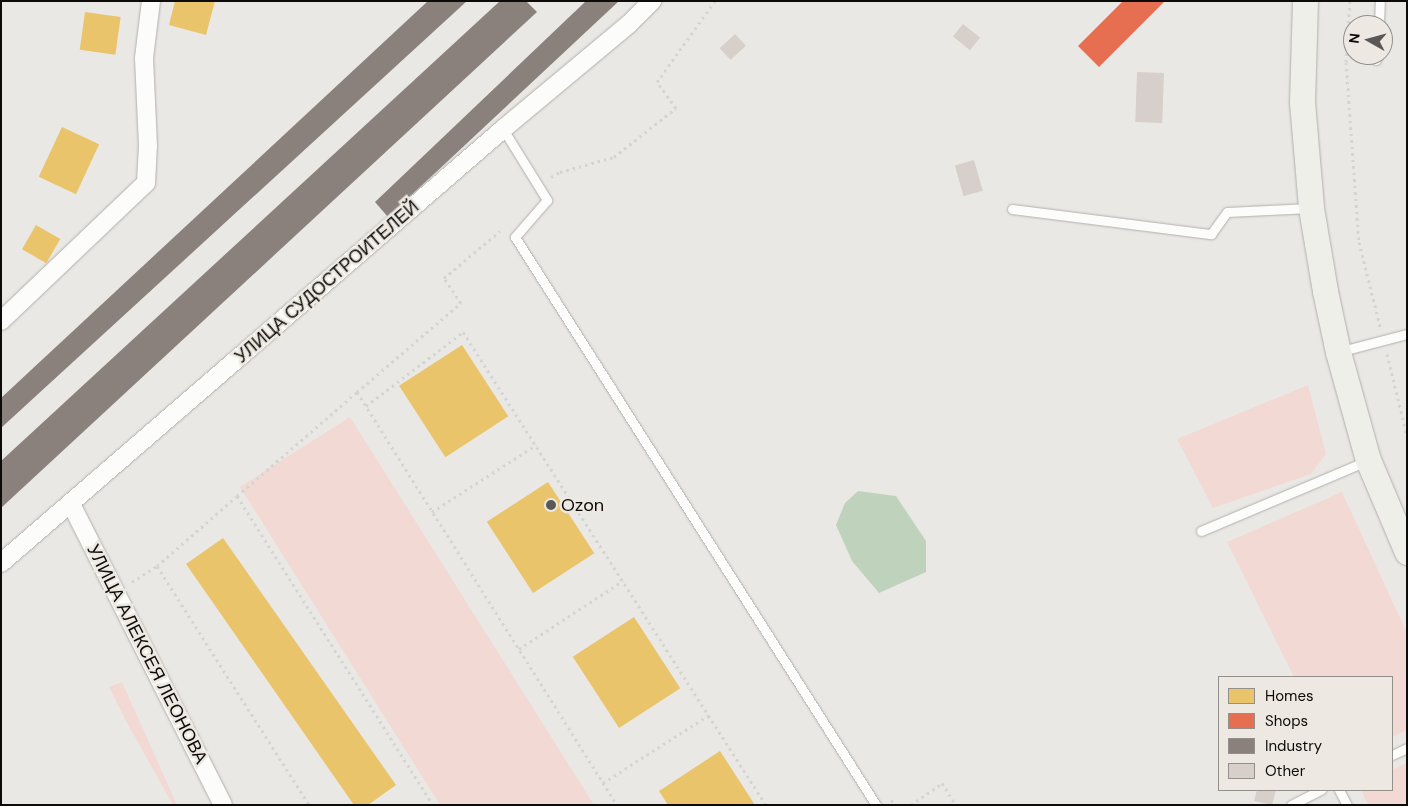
<!DOCTYPE html>
<meta charset="utf-8">
<style>
body{margin:0}
#map{position:relative;width:1408px;height:806px;overflow:hidden;background:#eae8e5;font-family:"DM Sans",sans-serif}
div>[style]{position:absolute}
.green>*{inset:0;background:#f2d9d4}
.water>*{inset:0;background:#bfd2bb}
.homes>*{inset:0;background:#e9c46a;transform-origin:0 0}
.shops>*{inset:0;background:#e76f51}
.industry>*{inset:0;background:#8a817c}
.building>*{inset:0;background:#d7cfc9;transform-origin:0 0}
.path>*{height:3px;margin-top:-1.5px;transform-origin:0;background:repeating-linear-gradient(90deg,#d4d4d2 0 2.5px,transparent 0 6.5px)}
.roads{filter:drop-shadow(0 0 1px #b1afad) drop-shadow(0 0 1px #b1afad)}
.lane>*{height:9px;margin:-4.5px;padding:0 4.5px;transform-origin:4.5px;border-radius:4.5px;background:#fcfcfb}
.street>*{height:18px;margin:-9px;padding:0 9px;transform-origin:9px;border-radius:9px;background:#fcfcfb}
.secondary>*{height:25px;margin:-12.5px;padding:0 12.5px;transform-origin:12.5px;border-radius:12.5px;background:#efefe9}
.dots>*{width:14px;height:14px;translate:-50% -50%;box-sizing:border-box;border:2px solid #ede9e2;border-radius:50%}
span{translate:-50% -50%;white-space:nowrap;text-align:center;line-height:1.15;-webkit-text-stroke:5px #ede9e2;paint-order:stroke}
.street-label{font-size:18px;color:#0c0b09}
.poi-label{font-size:18px;color:#0c0b09}
.left{translate:0 -50%;text-align:left}
.frame{position:absolute;inset:0;border:2px solid #0c0b09;pointer-events:none}
.legend{position:absolute;left:1218px;top:676px;width:175px;height:115px;box-sizing:border-box;background:#ede9e2;border:1px solid #93908b;margin:0;padding:6px 9px;list-style:none;font-size:15px;color:#0c0b09}
.legend li{display:flex;align-items:center;gap:10px;height:25px}
.legend b{width:25px;border:1px solid #93908b}
.north{position:absolute;left:1343px;top:15px;width:50px;height:50px;box-sizing:border-box;background:#ede9e2;border:1px solid #93908b;border-radius:50%;rotate:277deg;font-size:14px;font-weight:700;line-height:20px;text-align:center;color:#0c0b09}
.north::after{content:'';display:block;margin:auto;width:18px;height:22px;background:#5a5856;clip-path:polygon(50% 0,100% 100%,50% 72%,0 100%)}
</style>
<div id="map">
<div class="green">
<div style="clip-path:polygon(1308px 385px,1326px 454px,1311px 474px,1213px 508px,1177px 439px)"></div>
<div style="clip-path:polygon(350px 417px,594px 805px,440px 805px,240px 487px)"></div>
<div style="clip-path:polygon(1342px 492px,1407px 633px,1407px 730px,1392px 737px,1392px 677px,1294px 677px,1227px 542px)"></div>
<div style="clip-path:polygon(122px 682px,177px 805px,173px 805px,126px 721px,109px 687px)"></div>
<div style="clip-path:polygon(1407px 763px,1407px 805px,1368px 805px,1361px 790px,1392px 790px,1392px 770px)"></div>
</div>
<div class="water">
<div style="clip-path:polygon(858px 491px,896px 496px,926px 541px,926px 572px,879px 593px,852px 561px,836px 525px,845px 503px)"></div>
</div>
<div class="homes">
<div style="clip-path:polygon(175px 1px,215px 1px,206px 35px,169px 25px)"></div>
<div style="left:85px;top:12px;width:36px;height:38px;rotate:8deg"></div>
<div style="left:62px;top:127px;width:41px;height:55px;rotate:25deg"></div>
<div style="left:36px;top:225px;width:28px;height:28px;rotate:30deg"></div>
<div style="left:462px;top:345px;width:85px;height:75px;rotate:57deg"></div>
<div style="left:548px;top:482px;width:85px;height:73px;rotate:57deg"></div>
<div style="clip-path:polygon(223px 538px,396px 785px,368px 805px,354px 805px,186px 564px)"></div>
<div style="left:634px;top:617px;width:85px;height:73px;rotate:57deg"></div>
<div style="clip-path:polygon(720px 751px,755px 805px,668px 805px,659px 791px)"></div>
</div>
<div class="shops">
<div style="clip-path:polygon(1123px 1px,1165px 1px,1099px 67px,1078px 46px)"></div>
</div>
<div class="industry">
<div style="clip-path:polygon(428px 1px,467px 1px,1px 428px,1px 398px)"></div>
<div style="clip-path:polygon(500px 1px,526px 1px,537px 12px,1px 508px,1px 461px)"></div>
<div style="clip-path:polygon(586px 1px,619px 1px,388px 217px,375px 202px)"></div>
</div>
<div class="building">
<div style="left:963px;top:24px;width:22px;height:16px;rotate:39deg"></div>
<div style="left:735px;top:34px;width:16px;height:21px;rotate:47deg"></div>
<div style="left:1137px;top:72px;width:27px;height:50px;rotate:2deg"></div>
<div style="left:974px;top:160px;width:32px;height:20px;rotate:74deg"></div>
<div style="clip-path:polygon(1257px 790px,1276px 790px,1272px 805px,1254px 801px)"></div>
</div>
<div class="path">
<div style="left:1350px;top:1px;width:61px;rotate:93.8deg"></div>
<div style="left:1346px;top:62px;width:180px;rotate:85.9deg"></div>
<div style="left:1359px;top:242px;width:87px;rotate:76deg"></div>
<div style="left:551px;top:177px;width:10px;rotate:-29deg"></div>
<div style="left:560px;top:172px;width:56px;rotate:-15.5deg"></div>
<div style="left:614px;top:157px;width:79px;rotate:-38.3deg"></div>
<div style="left:676px;top:108px;width:32px;rotate:-126deg"></div>
<div style="left:657px;top:82px;width:100px;rotate:-54.4deg"></div>
<div style="left:1387px;top:354px;width:84px;rotate:76.3deg"></div>
<div style="left:357px;top:392px;width:137px;rotate:-40.6deg"></div>
<div style="left:461px;top:303px;width:30px;rotate:-124deg"></div>
<div style="left:444px;top:278px;width:73px;rotate:-40deg"></div>
<div style="left:366px;top:406px;width:122px;rotate:-37.3deg"></div>
<div style="left:463px;top:332px;width:562px;rotate:57.36deg"></div>
<div style="left:237px;top:496px;width:159px;rotate:-40.9deg"></div>
<div style="left:357px;top:392px;width:488px;rotate:57.8deg"></div>
<div style="left:432px;top:512px;width:124px;rotate:-32.8deg"></div>
<div style="left:157px;top:566px;width:283px;rotate:57.5deg"></div>
<div style="left:132px;top:582px;width:30px;rotate:-33deg"></div>
<div style="left:157px;top:566px;width:106px;rotate:-41.2deg"></div>
<div style="left:237px;top:496px;width:366px;rotate:57.6deg"></div>
<div style="left:519px;top:649px;width:124px;rotate:-33.2deg"></div>
<div style="left:603px;top:783px;width:126px;rotate:-32.7deg"></div>
<div style="left:891px;top:800px;width:8px;rotate:40deg"></div>
<div style="left:911px;top:805px;width:38px;rotate:-35deg"></div>
<div style="left:942px;top:783px;width:26px;rotate:58deg"></div>
</div>
<div class="roads">
<div class="lane">
<div style="left:1379px;top:25px;width:24px;rotate:-88deg"></div>
<div style="left:1376px;top:60px;width:5px;rotate:-79deg"></div>
<div style="left:503px;top:129px;width:84px;rotate:58.2deg"></div>
<div style="left:547px;top:200px;width:49px;rotate:130.9deg"></div>
<div style="left:515px;top:237px;width:673px;rotate:57.56deg"></div>
<div style="left:1012px;top:209px;width:201px;rotate:7.2deg"></div>
<div style="left:1211px;top:234px;width:27px;rotate:-54deg"></div>
<div style="left:1227px;top:212px;width:83px;rotate:-2.8deg"></div>
<div style="left:1338px;top:352px;width:71px;rotate:-14.6deg"></div>
<div style="left:1201px;top:531px;width:180px;rotate:-22.9deg"></div>
<div style="left:1392px;top:755px;width:17px;rotate:-25deg"></div>
<div style="left:1339px;top:790px;width:17px;rotate:62deg"></div>
<div style="left:1291px;top:805px;width:34px;rotate:-27deg"></div>
</div>
<div class="street">
<div style="left:1px;top:321px;width:200px;rotate:-43.6deg"></div>
<div style="left:146px;top:183px;width:37px;rotate:-87deg"></div>
<div style="left:148px;top:146px;width:88px;rotate:-92.6deg"></div>
<div style="left:144px;top:58px;width:57px;rotate:-83deg"></div>
<div style="left:71px;top:504px;width:337px;rotate:63.2deg"></div>
<div style="left:1px;top:563px;width:664px;rotate:-40.84deg"></div>
<div style="left:503px;top:129px;width:164px;rotate:-39.8deg"></div>
<div style="left:629px;top:24px;width:33px;rotate:-45deg"></div>
</div>
<div class="secondary">
<div style="left:1305px;top:1px;width:101px;rotate:91.7deg"></div>
<div style="left:1302px;top:102px;width:106px;rotate:85.1deg"></div>
<div style="left:1311px;top:208px;width:84px;rotate:80.4deg"></div>
<div style="left:1325px;top:291px;width:62px;rotate:78deg"></div>
<div style="left:1338px;top:352px;width:112px;rotate:74.5deg"></div>
<div style="left:1368px;top:460px;width:100px;rotate:67deg"></div>
</div>
</div>
<div class="dots">
<div style="left:551px;top:505px;background:#5a5856"></div>
</div>
<div class="street-label">
<span style="left:327px;top:282px;rotate:-41deg">УЛИЦА СУДОСТРОИТЕЛЕЙ</span>
<span style="left:147px;top:654px;rotate:63deg">УЛИЦА АЛЕКСЕЯ ЛЕОНОВА</span>
</div>
<div class="poi-label">
<span class="left" style="left:561px;top:505px">Ozon</span>
</div>
<div class="frame"></div>
<ul class="legend">
<li><b style="height:14px;background:#e9c46a"></b>Homes</li>
<li><b style="height:14px;background:#e76f51"></b>Shops</li>
<li><b style="height:14px;background:#8a817c"></b>Industry</li>
<li><b style="height:14px;background:#d7cfc9"></b>Other</li>
</ul>
<div class="north">N</div>
</div>
